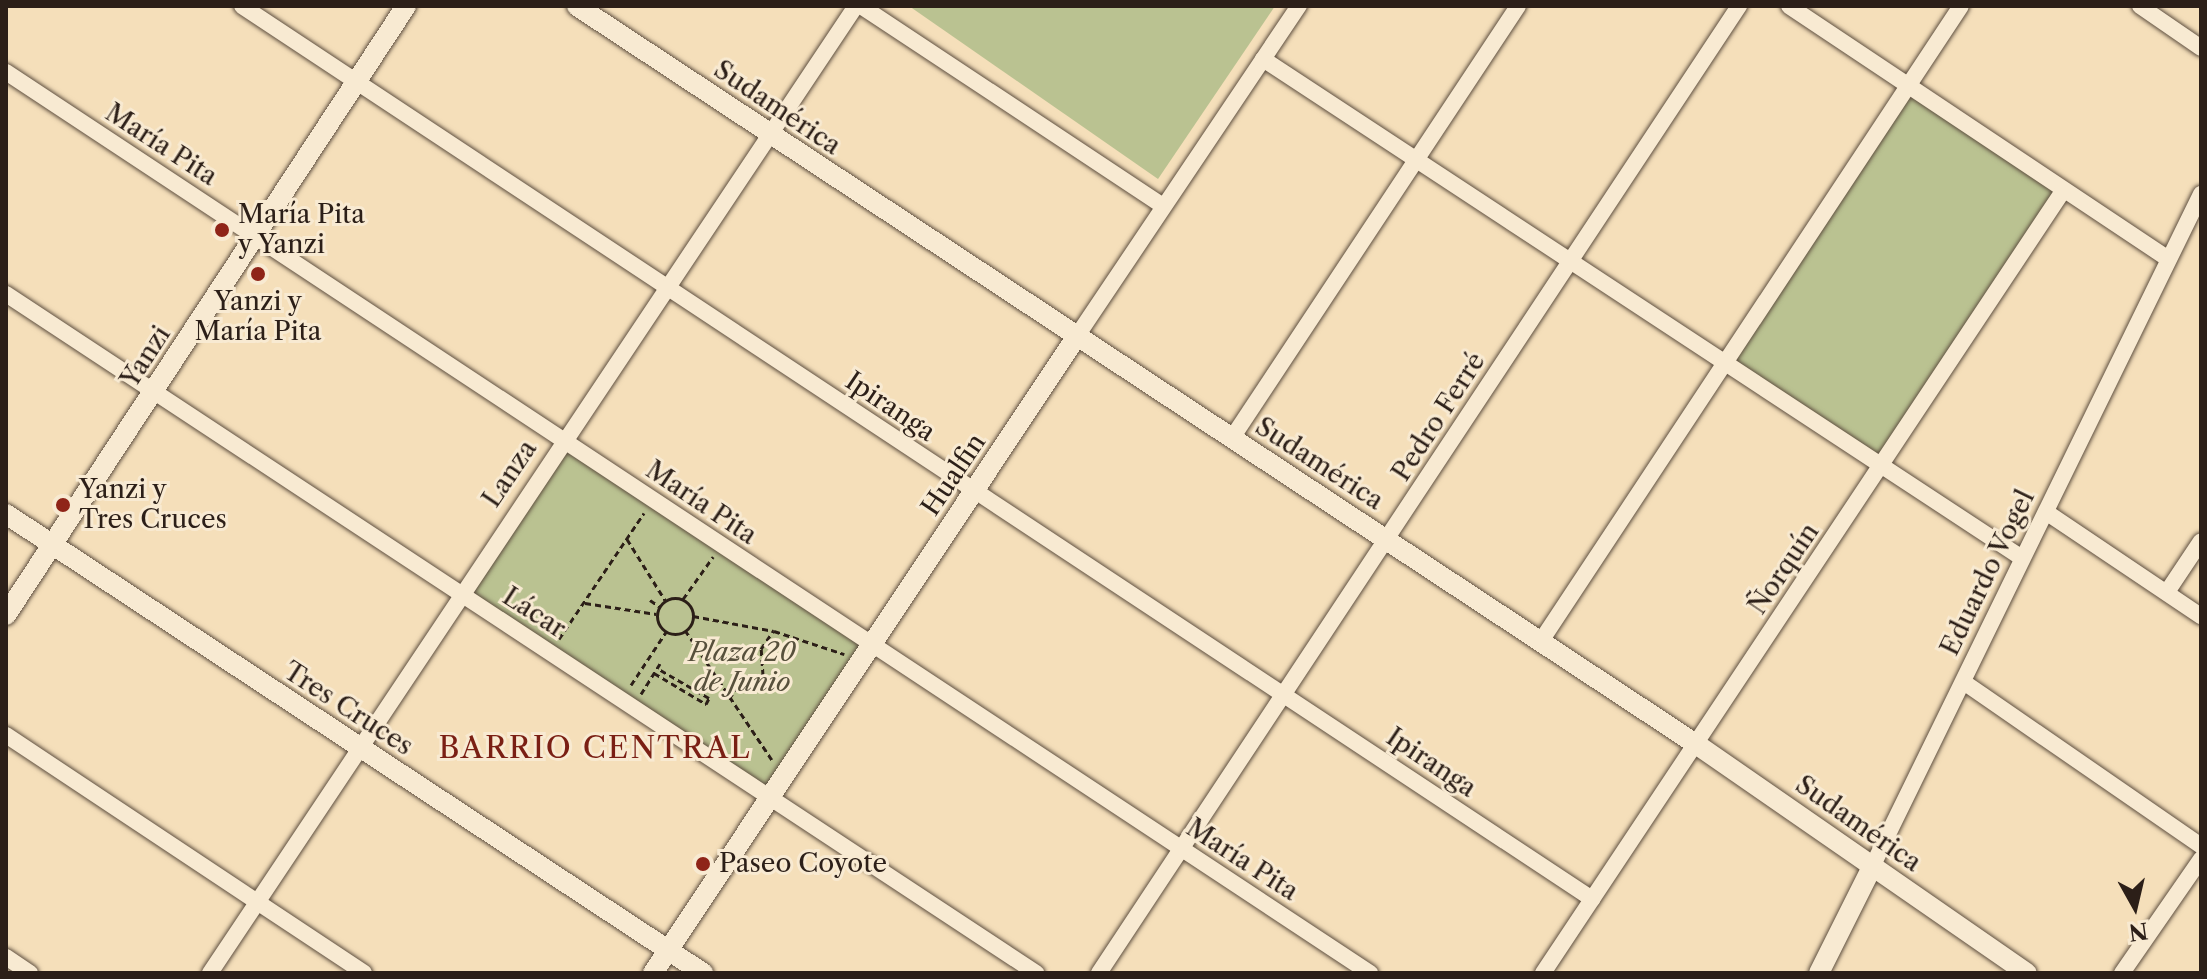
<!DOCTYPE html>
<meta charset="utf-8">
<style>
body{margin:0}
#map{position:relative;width:2207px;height:979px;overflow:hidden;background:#f5dfba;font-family:"Libre Caslon Text",serif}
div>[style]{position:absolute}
.green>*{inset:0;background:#bac291;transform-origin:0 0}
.path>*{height:3px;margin-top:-1.5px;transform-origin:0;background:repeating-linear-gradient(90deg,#2c1f18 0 6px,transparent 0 10px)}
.path>.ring{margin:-1.5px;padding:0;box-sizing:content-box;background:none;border:3px solid #2c1f18;border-radius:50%}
.roads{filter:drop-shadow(0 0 2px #5e4f40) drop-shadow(0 0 2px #5e4f40)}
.minor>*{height:16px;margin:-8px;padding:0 8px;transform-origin:8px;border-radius:8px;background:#f8ead2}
.tertiary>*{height:20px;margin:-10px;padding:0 10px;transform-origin:10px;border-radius:10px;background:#f8ead2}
.dots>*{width:22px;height:22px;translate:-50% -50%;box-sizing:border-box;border:4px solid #f8ead2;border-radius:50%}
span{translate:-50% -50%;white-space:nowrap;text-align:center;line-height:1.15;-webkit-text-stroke:6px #f8ead2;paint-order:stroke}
.street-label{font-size:26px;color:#2c1f18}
.poi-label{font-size:26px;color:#2c1f18}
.left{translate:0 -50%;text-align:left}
.park-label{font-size:26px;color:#57503c;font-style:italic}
.quarter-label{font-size:30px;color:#7a1f14;letter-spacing:2px}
.frame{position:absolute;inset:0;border:8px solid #2c1f18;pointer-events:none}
.north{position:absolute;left:2095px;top:867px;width:80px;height:80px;-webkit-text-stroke:6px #f8ead2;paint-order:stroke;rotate:172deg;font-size:22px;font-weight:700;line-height:32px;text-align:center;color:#2c1f18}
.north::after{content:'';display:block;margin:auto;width:28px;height:36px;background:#2c1f18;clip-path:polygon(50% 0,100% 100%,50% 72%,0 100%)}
</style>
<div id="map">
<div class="green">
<div style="clip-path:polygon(909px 6px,1275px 6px,1158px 179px)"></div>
<div style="left:1908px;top:85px;width:188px;height:334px;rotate:34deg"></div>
<div style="left:562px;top:438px;width:371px;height:186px;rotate:33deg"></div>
</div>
<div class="path">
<div style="left:627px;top:539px;width:72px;rotate:58.1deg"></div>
<div class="ring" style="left:657px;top:598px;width:33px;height:33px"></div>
<div style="left:683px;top:599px;width:52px;rotate:-54.5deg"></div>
<div style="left:650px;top:600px;width:11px;rotate:34deg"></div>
<div style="left:585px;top:603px;width:72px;rotate:8.8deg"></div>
<div style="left:693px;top:616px;width:82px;rotate:10.5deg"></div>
<div style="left:774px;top:631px;width:74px;rotate:18.2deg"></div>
<div style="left:685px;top:630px;width:156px;rotate:56.2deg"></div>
<div style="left:559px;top:639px;width:152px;rotate:-56deg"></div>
<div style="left:654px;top:673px;width:61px;rotate:30.8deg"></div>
<div style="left:706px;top:704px;width:7px;rotate:-63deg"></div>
<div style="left:709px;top:698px;width:60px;rotate:-150deg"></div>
<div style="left:631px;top:685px;width:64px;rotate:-56.6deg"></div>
<div style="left:641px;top:694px;width:36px;rotate:-58deg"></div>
<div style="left:729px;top:699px;width:22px;rotate:-56deg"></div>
<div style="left:741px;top:681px;width:23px;rotate:-15deg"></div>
<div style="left:763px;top:675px;width:26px;rotate:-94deg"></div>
<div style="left:761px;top:649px;width:22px;rotate:-56deg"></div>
</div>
<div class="roads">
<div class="minor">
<div style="left:242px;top:6px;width:1619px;rotate:33.48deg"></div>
<div style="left:861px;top:6px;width:362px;rotate:33.5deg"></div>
<div style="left:1789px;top:6px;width:456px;rotate:33.7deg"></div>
<div style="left:2140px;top:6px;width:74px;rotate:34.5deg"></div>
<div style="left:1263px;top:59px;width:908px;rotate:33.32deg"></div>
<div style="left:6px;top:72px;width:1635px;rotate:33.45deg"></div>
<div style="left:6px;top:294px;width:1234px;rotate:33.39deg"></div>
<div style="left:1077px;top:336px;width:398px;rotate:-56.1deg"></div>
<div style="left:1232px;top:438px;width:518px;rotate:-56.49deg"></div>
<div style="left:2046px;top:512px;width:187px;rotate:33.9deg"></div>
<div style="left:2167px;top:592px;width:61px;rotate:-56.3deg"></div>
<div style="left:1541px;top:641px;width:761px;rotate:-56.52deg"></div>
<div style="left:1965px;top:683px;width:287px;rotate:34.6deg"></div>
<div style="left:6px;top:735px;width:430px;rotate:33.6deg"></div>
<div style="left:1873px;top:865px;width:747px;rotate:-63.95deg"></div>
<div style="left:6px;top:957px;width:29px;rotate:34deg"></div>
<div style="left:210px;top:973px;width:1163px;rotate:-56.26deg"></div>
<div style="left:1099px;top:973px;width:1160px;rotate:-56.5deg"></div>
<div style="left:1543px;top:973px;width:939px;rotate:-56.38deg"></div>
<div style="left:2122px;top:973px;width:139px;rotate:-55.3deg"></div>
</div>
<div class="tertiary">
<div style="left:577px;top:6px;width:1340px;rotate:33.41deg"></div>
<div style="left:1696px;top:744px;width:402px;rotate:34.7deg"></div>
<div style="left:6px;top:514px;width:835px;rotate:33.37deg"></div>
<div style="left:6px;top:615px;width:729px;rotate:-56.7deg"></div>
<div style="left:653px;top:973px;width:765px;rotate:-56.35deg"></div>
<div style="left:1819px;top:973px;width:121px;rotate:-63.4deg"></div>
</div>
</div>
<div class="dots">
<div style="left:222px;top:230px;background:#8f2418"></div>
<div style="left:258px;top:274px;background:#8f2418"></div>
<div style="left:63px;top:505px;background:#8f2418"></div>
<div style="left:703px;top:864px;background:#8f2418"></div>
</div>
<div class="street-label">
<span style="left:777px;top:108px;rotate:34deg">Sudamérica</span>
<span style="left:161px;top:145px;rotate:33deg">María Pita</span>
<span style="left:146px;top:357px;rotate:-57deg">Yanzi</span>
<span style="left:890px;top:407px;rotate:34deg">Ipiranga</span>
<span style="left:1439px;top:417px;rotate:-57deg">Pedro Ferré</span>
<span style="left:1319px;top:464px;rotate:33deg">Sudamérica</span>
<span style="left:510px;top:474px;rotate:-56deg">Lanza</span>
<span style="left:954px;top:475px;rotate:-56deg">Hualfin</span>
<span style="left:701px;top:503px;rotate:34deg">María Pita</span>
<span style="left:1784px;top:569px;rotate:-56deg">Ñorquín</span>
<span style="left:1988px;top:573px;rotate:-64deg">Eduardo Vogel</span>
<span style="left:534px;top:613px;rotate:33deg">Lácar</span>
<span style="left:348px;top:709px;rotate:33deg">Tres Cruces</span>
<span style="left:1431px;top:763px;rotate:34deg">Ipiranga</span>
<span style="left:1858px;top:824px;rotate:35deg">Sudamérica</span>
<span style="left:1242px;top:860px;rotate:33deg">María Pita</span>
</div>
<div class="poi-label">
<span class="left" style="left:238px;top:230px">María Pita<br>y Yanzi</span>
<span style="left:258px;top:317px">Yanzi y<br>María Pita</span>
<span class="left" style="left:79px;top:505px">Yanzi y<br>Tres Cruces</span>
<span class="left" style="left:719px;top:864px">Paseo Coyote</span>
</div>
<div class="park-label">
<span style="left:742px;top:668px">Plaza 20<br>de Junio</span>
</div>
<div class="quarter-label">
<span style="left:595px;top:748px">BARRIO CENTRAL</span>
</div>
<div class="frame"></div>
<div class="north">N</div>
</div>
